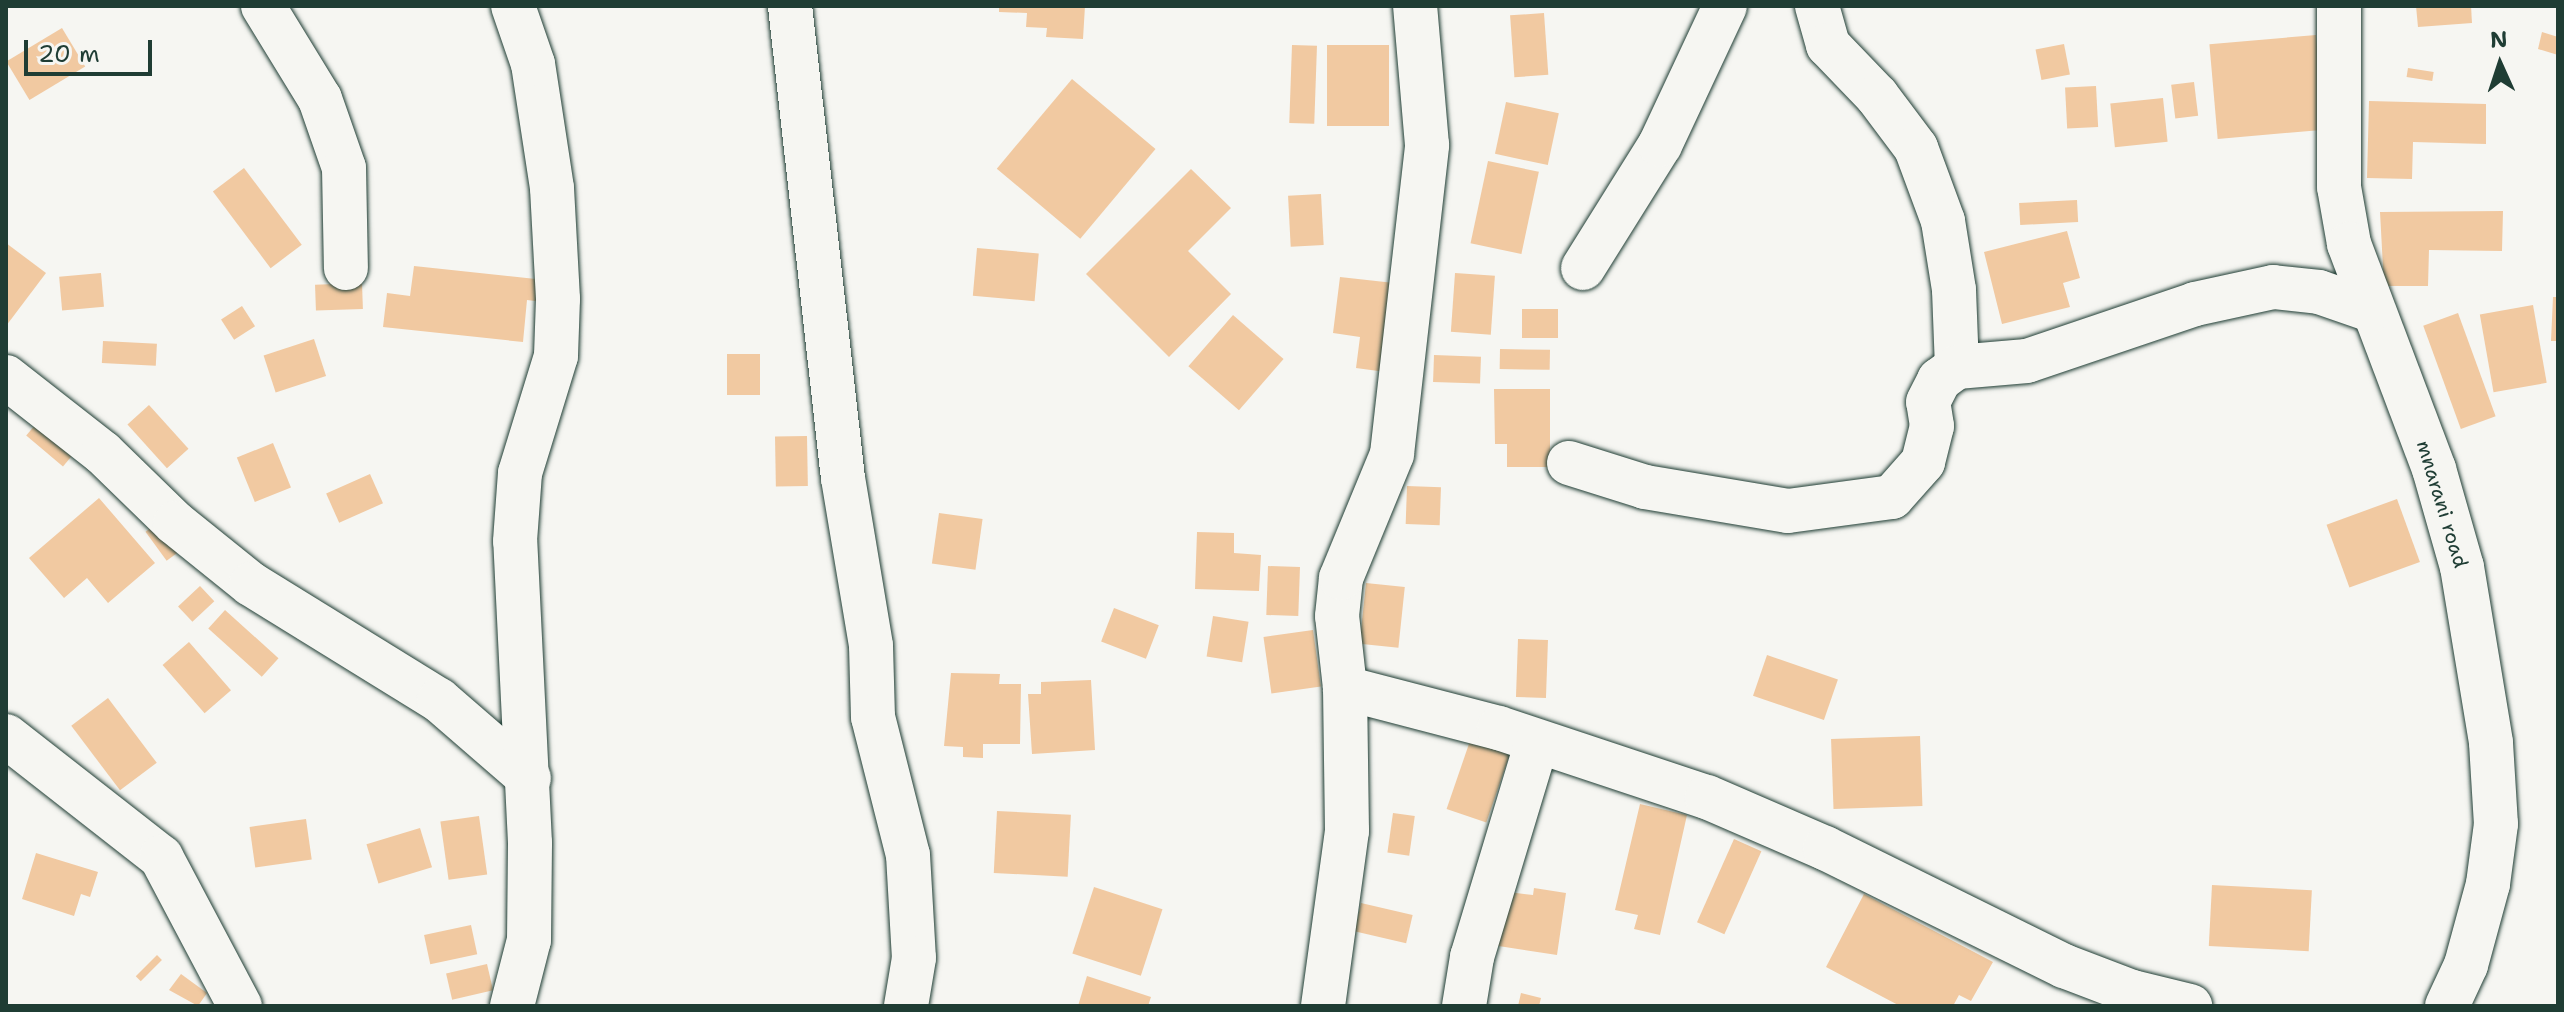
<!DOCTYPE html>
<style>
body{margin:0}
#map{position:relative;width:2564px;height:1012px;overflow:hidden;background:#f6f6f2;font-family:"Shantell Sans",sans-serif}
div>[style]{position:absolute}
.building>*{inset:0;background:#f1c9a1;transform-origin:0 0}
.roads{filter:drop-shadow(0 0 2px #1f3d34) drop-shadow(0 0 2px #1f3d34)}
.minor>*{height:44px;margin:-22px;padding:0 22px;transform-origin:22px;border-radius:22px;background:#f6f6f2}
span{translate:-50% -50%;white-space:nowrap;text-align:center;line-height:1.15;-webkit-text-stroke:8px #f6f6f2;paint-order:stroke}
.street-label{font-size:20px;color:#1f3d34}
.frame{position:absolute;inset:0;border:8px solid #1f3d34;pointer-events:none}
.north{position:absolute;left:2460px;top:24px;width:80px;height:80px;-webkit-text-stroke:6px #f6f6f2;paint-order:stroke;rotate:357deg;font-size:22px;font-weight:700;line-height:32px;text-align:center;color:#1f3d34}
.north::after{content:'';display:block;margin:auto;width:28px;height:36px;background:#1f3d34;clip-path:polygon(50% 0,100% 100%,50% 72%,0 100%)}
.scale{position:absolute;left:24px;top:40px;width:128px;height:36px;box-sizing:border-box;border:4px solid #1f3d34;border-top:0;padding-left:10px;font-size:24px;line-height:28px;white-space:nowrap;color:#1f3d34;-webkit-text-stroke:6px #f6f6f2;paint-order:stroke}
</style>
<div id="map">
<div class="building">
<div style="clip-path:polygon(999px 6px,1085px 6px,1083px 39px,1046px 37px,1047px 28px,1026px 27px,1027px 13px,999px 12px)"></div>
<div style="clip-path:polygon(2416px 6px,2471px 6px,2472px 23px,2418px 27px)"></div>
<div style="left:1544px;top:13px;width:62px;height:34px;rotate:86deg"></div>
<div style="left:62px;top:28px;width:45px;height:65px;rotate:59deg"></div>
<div style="clip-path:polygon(2542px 32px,2558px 37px,2558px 55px,2538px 49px)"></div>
<div style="left:2316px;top:35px;width:95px;height:107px;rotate:85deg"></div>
<div style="left:2064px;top:44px;width:31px;height:29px;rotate:79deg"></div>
<div style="left:1292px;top:45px;width:25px;height:78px;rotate:2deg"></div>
<div style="left:1327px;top:45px;width:62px;height:81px"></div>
<div style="left:2408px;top:68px;width:26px;height:9px;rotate:9deg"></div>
<div style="left:1072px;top:79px;width:109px;height:117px;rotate:40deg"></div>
<div style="left:2194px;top:82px;width:34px;height:23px;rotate:83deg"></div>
<div style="left:2096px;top:86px;width:41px;height:31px;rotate:87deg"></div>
<div style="left:2163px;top:98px;width:44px;height:53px;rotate:84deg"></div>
<div style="clip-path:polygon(2369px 101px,2486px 104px,2486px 144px,2413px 142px,2412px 179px,2367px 178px)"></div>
<div style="left:1506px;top:102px;width:54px;height:53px;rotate:12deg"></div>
<div style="left:1488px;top:161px;width:52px;height:84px;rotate:12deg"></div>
<div style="left:244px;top:168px;width:96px;height:39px;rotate:53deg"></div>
<div style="clip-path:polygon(1191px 169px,1231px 208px,1188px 251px,1231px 294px,1169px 357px,1086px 274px)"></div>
<div style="left:1321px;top:194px;width:51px;height:33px;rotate:87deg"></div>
<div style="left:2077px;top:200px;width:22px;height:58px;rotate:87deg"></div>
<div style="clip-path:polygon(2503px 211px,2502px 251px,2429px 250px,2428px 286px,2384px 286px,2380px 212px)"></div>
<div style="clip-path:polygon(2067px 231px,2080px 278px,2063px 283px,2070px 307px,2002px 324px,1984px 252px)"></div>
<div style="clip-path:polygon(6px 243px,46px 273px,6px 326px)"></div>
<div style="left:977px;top:248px;width:62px;height:48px;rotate:5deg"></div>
<div style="clip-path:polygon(414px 266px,545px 280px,543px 302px,527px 300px,523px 342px,383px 327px,387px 293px,410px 296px)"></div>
<div style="left:101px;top:273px;width:34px;height:42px;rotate:85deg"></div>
<div style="left:1455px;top:273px;width:40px;height:59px;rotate:4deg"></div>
<div style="clip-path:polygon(1340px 277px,1394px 283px,1393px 373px,1356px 368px,1360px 337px,1333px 333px)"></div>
<div style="left:362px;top:283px;width:26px;height:47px;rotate:88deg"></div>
<div style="clip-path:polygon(2553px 297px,2558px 297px,2558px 341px,2551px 341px)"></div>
<div style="left:2533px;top:305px;width:79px;height:54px;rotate:80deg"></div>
<div style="left:242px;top:306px;width:24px;height:25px;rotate:57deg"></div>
<div style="left:1522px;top:309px;width:36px;height:29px"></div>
<div style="left:2458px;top:313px;width:110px;height:37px;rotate:70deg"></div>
<div style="left:1233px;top:315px;width:67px;height:68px;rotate:41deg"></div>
<div style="left:314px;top:339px;width:39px;height:53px;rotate:72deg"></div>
<div style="left:103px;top:341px;width:54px;height:22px;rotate:3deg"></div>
<div style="left:1500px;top:349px;width:50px;height:20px;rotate:1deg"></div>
<div style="left:727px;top:354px;width:33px;height:41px"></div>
<div style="left:1434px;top:355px;width:47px;height:27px;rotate:2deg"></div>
<div style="clip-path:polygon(1494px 389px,1550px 389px,1550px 467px,1507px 467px,1507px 444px,1495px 444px)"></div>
<div style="left:149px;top:405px;width:59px;height:29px;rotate:48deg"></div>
<div style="left:41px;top:418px;width:48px;height:23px;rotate:40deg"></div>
<div style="left:807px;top:436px;width:50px;height:32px;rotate:89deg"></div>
<div style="left:273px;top:443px;width:48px;height:39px;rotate:68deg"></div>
<div style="left:370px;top:474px;width:32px;height:48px;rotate:66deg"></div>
<div style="left:1407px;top:486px;width:34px;height:38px;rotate:2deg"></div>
<div style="clip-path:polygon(99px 498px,155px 563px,108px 603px,87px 578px,64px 598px,29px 558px)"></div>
<div style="left:2397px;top:499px;width:67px;height:75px;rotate:70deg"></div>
<div style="left:939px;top:513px;width:44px;height:51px;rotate:8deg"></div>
<div style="left:156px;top:524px;width:36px;height:13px;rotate:54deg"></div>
<div style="clip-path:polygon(1197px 532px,1234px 533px,1234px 553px,1261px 555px,1259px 591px,1195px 589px)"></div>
<div style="left:1268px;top:566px;width:32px;height:49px;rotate:2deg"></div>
<div style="left:1366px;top:583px;width:39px;height:61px;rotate:6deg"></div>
<div style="left:200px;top:586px;width:21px;height:30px;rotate:47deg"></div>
<div style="left:1114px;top:608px;width:48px;height:36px;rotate:21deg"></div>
<div style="left:225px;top:610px;width:72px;height:25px;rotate:42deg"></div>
<div style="left:1213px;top:616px;width:36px;height:41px;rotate:9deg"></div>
<div style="left:1313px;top:630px;width:57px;height:50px;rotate:82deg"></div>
<div style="left:1518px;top:639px;width:30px;height:58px;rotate:2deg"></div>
<div style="left:189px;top:642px;width:64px;height:35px;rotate:49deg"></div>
<div style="left:1767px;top:655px;width:75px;height:43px;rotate:19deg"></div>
<div style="clip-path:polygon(951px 673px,1000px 674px,999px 684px,1021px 684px,1020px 744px,983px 744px,983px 758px,963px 757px,963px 747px,944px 746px)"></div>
<div style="clip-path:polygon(1091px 680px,1095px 750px,1032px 754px,1028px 694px,1041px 694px,1041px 682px)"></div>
<div style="left:108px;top:698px;width:81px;height:46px;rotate:53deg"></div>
<div style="left:1920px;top:736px;width:70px;height:89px;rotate:88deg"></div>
<div style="left:1471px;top:738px;width:42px;height:75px;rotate:19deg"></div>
<div style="clip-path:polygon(1640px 804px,1687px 815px,1660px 935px,1634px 929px,1638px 915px,1615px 910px)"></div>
<div style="left:997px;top:811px;width:74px;height:62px;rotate:3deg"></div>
<div style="left:1393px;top:813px;width:22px;height:40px;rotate:8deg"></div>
<div style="left:479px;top:816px;width:59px;height:39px;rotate:82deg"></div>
<div style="left:306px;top:819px;width:41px;height:57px;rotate:82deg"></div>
<div style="left:420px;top:828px;width:41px;height:56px;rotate:73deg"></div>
<div style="left:1734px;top:839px;width:30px;height:91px;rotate:24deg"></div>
<div style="clip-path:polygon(36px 853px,98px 872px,90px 897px,81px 894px,74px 916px,22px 899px)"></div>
<div style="left:2212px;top:885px;width:100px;height:61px;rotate:3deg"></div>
<div style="left:1094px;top:887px;width:72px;height:70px;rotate:18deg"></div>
<div style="clip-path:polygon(1534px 888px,1566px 893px,1557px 955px,1492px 945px,1501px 891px,1533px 895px)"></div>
<div style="clip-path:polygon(1864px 894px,1993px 962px,1971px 1001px,1959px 995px,1953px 1006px,1900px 1006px,1826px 967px)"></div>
<div style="left:1361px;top:903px;width:53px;height:29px;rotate:13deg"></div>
<div style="left:471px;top:925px;width:30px;height:48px;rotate:78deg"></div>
<div style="left:157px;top:955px;width:7px;height:30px;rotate:45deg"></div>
<div style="left:487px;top:964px;width:27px;height:42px;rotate:77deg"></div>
<div style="clip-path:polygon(181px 974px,207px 993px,198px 1006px,169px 990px)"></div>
<div style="clip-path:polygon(1087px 976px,1151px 997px,1148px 1006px,1078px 1006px)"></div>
<div style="clip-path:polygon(1521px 993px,1541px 998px,1539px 1006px,1518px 1006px)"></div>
</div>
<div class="roads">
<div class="minor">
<div style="left:263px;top:6px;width:109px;rotate:58.5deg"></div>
<div style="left:320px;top:99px;width:73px;rotate:70.8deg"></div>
<div style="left:344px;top:168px;width:100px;rotate:88.9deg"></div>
<div style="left:790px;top:6px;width:475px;rotate:83.6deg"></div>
<div style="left:843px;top:478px;width:170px;rotate:80.5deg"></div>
<div style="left:871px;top:646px;width:71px;rotate:88.4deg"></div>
<div style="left:873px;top:717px;width:142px;rotate:75.8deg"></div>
<div style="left:908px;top:855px;width:103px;rotate:86.7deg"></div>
<div style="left:914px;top:958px;width:49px;rotate:99.5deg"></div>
<div style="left:1817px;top:6px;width:41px;rotate:74.2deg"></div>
<div style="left:1828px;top:45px;width:71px;rotate:46.1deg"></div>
<div style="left:1877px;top:96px;width:65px;rotate:53.1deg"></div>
<div style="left:1916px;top:148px;width:78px;rotate:69.7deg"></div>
<div style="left:1943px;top:221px;width:70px;rotate:80.9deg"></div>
<div style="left:1954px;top:290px;width:77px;rotate:87.8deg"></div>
<div style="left:2339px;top:6px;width:181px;rotate:90deg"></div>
<div style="left:2339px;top:187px;width:58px;rotate:80deg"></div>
<div style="left:2349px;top:244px;width:241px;rotate:69.3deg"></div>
<div style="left:2434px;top:469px;width:102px;rotate:74.1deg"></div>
<div style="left:2462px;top:567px;width:178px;rotate:80.6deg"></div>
<div style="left:2491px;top:743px;width:81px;rotate:86.5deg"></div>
<div style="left:2496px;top:824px;width:61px;rotate:97.6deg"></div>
<div style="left:2488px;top:884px;width:84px;rotate:105.2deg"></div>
<div style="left:2466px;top:965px;width:45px;rotate:114.9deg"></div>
<div style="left:1583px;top:268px;width:145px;rotate:-58deg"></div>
<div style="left:1660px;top:145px;width:153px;rotate:-64.9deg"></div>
<div style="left:6px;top:377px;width:123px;rotate:38.1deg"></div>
<div style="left:103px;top:453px;width:100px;rotate:44.2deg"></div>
<div style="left:175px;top:523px;width:97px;rotate:38.8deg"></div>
<div style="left:251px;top:584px;width:221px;rotate:31.7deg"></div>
<div style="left:439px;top:700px;width:119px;rotate:40.9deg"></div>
<div style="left:1569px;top:463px;width:80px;rotate:17.5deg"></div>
<div style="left:1645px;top:487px;width:145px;rotate:9.5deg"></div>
<div style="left:1788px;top:511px;width:105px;rotate:-7.7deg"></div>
<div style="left:1892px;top:497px;width:47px;rotate:-48.5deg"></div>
<div style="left:1923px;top:462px;width:37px;rotate:-76deg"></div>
<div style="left:1932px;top:426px;width:24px;rotate:-99deg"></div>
<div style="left:1928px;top:402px;width:25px;rotate:-63deg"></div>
<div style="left:1939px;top:380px;width:22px;rotate:-36deg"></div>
<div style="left:1957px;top:367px;width:70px;rotate:-4.9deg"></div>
<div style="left:2027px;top:361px;width:177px;rotate:-18.7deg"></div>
<div style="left:2195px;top:304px;width:80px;rotate:-12.3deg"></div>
<div style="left:2273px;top:287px;width:46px;rotate:6.2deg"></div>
<div style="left:2319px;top:292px;width:55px;rotate:19.1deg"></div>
<div style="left:1345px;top:688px;width:159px;rotate:14.6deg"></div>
<div style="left:1499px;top:728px;width:219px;rotate:18.4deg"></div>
<div style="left:1707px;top:797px;width:129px;rotate:23.4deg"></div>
<div style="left:1825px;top:848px;width:267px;rotate:26.3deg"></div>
<div style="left:2064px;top:966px;width:73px;rotate:20.9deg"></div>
<div style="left:2132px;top:992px;width:60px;rotate:13.6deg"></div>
<div style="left:6px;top:736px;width:197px;rotate:38deg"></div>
<div style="left:161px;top:857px;width:169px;rotate:62.1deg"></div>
<div style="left:512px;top:1006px;width:68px;rotate:-75.6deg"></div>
<div style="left:529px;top:940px;width:97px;rotate:-89.4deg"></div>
<div style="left:530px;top:843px;width:302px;rotate:-92.8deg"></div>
<div style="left:515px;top:541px;width:68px;rotate:-85.8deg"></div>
<div style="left:520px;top:473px;width:122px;rotate:-72.9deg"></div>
<div style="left:556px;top:356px;width:57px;rotate:-88deg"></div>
<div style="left:558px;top:299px;width:111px;rotate:-93.1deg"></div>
<div style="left:552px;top:188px;width:125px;rotate:-98.7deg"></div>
<div style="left:533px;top:64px;width:61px;rotate:-109deg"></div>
<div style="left:1323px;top:1006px;width:177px;rotate:-82.2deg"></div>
<div style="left:1347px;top:831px;width:143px;rotate:-90.8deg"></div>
<div style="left:1345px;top:688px;width:72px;rotate:-96.3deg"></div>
<div style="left:1337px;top:616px;width:38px;rotate:-84deg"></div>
<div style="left:1341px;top:578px;width:134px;rotate:-67.6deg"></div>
<div style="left:1392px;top:454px;width:311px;rotate:-83.5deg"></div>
<div style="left:1427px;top:145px;width:140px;rotate:-94.9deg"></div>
<div style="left:1464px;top:1006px;width:50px;rotate:-80.7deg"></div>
<div style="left:1472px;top:957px;width:225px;rotate:-73.2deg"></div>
</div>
</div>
<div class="street-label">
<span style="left:2442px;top:504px;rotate:73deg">mnarani road</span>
</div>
<div class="frame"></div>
<div class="north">N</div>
<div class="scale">20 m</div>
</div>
